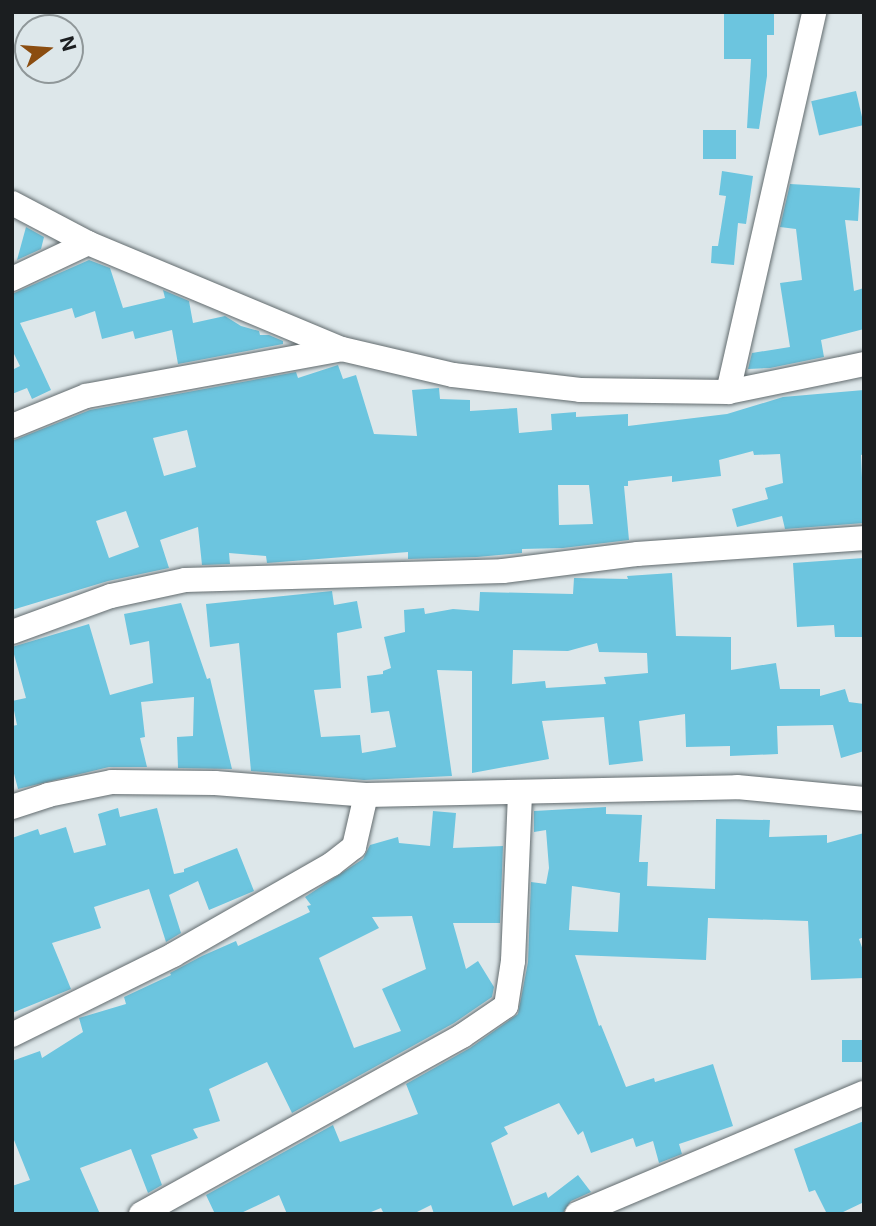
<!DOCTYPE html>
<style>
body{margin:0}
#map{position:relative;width:876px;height:1226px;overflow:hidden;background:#dde7ea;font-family:Inter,sans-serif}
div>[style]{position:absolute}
.building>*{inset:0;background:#6cc5df;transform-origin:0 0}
.roads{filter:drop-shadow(0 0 2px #626b6e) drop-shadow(0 0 2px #626b6e)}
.minor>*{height:24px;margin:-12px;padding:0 12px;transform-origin:12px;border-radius:12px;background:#fff}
span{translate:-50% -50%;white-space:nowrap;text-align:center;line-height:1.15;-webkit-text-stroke:6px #dde7ea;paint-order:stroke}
.frame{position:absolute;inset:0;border:14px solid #1b1e20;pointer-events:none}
.north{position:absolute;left:14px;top:14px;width:70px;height:70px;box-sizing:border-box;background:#dde7ea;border:2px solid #8f9799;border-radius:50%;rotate:74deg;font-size:19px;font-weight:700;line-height:28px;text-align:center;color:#1b1e20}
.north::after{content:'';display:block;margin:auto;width:24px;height:32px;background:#8b4d10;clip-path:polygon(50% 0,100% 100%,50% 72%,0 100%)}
</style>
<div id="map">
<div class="building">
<div style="clip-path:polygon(724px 12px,774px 12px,774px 35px,767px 35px,767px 76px,759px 129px,747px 128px,751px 59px,724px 59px)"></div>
<div style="left:856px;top:91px;width:35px;height:46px;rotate:77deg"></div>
<div style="left:703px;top:130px;width:33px;height:29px"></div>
<div style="clip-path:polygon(722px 171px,753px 176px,746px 224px,738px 223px,734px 265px,711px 263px,712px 246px,718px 246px,726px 196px,719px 195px)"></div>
<div style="clip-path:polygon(790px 184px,860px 188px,858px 221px,845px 220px,854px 291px,864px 288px,864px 329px,821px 340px,824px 357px,770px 368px,748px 369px,752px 353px,790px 347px,780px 283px,802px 280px,796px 229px,780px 227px)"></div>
<div style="clip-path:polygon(26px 227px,44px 237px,41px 249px,17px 260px)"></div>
<div style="clip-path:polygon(89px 260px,110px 268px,123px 308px,165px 298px,163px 290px,189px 301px,193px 323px,225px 316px,241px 326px,259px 331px,260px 335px,269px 335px,283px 341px,283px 344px,178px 364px,172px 330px,135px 339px,133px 331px,102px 339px,95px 311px,75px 318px,72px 308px,20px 323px,51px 390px,32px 399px,27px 388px,12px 394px,12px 370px,20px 366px,12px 350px,12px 294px)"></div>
<div style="clip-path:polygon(evenodd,338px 365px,343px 379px,356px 375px,374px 434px,417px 436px,412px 390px,439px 388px,440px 399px,470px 400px,470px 411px,517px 408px,519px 433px,552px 430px,551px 414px,576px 412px,576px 417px,628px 414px,628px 426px,727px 414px,783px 397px,864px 390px,864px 454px,861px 455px,864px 523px,785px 529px,782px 516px,737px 527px,732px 509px,768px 499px,765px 488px,783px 483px,780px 454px,754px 455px,753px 451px,719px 460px,721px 476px,672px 482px,672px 476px,628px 481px,628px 486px,624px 486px,629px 540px,563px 548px,522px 549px,522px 553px,477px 557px,408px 559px,408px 552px,267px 563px,266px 556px,229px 553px,230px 564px,202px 565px,198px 527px,160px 540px,169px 568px,108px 581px,12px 610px,12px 441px,90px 410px,296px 372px,298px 378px,338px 365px,187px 430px,196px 467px,164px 476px,153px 438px,187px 430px,338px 365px,558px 485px,589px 485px,593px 524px,559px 525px,558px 485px,338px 365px,126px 511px,139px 547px,109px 558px,96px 521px,126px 511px)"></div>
<div style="clip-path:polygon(864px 558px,864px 637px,835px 637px,834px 625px,797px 627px,793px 563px)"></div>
<div style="clip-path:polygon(evenodd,672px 573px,676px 636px,731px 637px,731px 670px,776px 663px,780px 689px,820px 689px,820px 696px,845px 689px,849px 702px,864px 704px,864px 751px,841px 758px,833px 725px,777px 726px,778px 754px,730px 756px,730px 746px,686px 747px,685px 714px,639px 721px,643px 761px,609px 765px,604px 717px,542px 721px,549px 759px,472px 773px,472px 671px,437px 670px,452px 776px,364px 780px,251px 771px,239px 643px,210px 647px,206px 604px,332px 591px,334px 605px,357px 601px,362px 628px,337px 633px,341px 688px,314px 690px,321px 737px,360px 735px,362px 753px,396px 747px,389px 711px,371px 713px,367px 676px,383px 674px,383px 671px,391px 668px,384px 637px,405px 632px,404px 610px,424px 608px,425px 614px,453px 609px,479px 611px,480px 592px,573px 594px,574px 578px,628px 579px,627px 576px,672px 573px,597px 643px,599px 652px,647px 653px,648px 673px,604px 677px,606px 684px,546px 688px,545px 681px,512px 684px,513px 650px,568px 651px,597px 643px)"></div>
<div style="clip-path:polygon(181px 603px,207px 679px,210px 678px,232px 769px,178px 768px,177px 737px,193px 736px,194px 697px,141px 702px,145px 737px,140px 738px,147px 767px,109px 767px,18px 789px,12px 766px,12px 726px,17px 725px,12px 701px,26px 698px,12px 647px,89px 624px,110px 695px,153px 683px,149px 641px,130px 645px,124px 614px)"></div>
<div style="clip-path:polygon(evenodd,606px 807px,606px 814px,642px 815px,639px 862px,648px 862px,647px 886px,715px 889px,716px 819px,770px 820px,769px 837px,827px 835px,827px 843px,864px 833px,864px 937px,859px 939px,864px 953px,864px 978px,811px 980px,808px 921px,708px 918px,706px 960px,575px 955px,599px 1026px,601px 1025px,626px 1087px,654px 1078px,655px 1082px,713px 1064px,733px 1126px,679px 1144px,682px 1154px,659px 1163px,653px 1141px,636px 1147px,633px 1138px,591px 1153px,583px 1131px,578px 1135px,559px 1103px,504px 1127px,508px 1134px,491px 1143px,513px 1206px,546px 1192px,548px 1198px,578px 1175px,591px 1192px,571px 1201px,562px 1214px,434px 1214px,431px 1205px,413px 1214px,384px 1214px,381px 1208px,366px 1214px,287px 1214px,279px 1195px,239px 1214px,215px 1214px,206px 1195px,333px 1125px,340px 1142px,418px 1114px,406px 1084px,470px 1048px,518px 1014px,528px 962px,531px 882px,546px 884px,549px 868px,546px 830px,534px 832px,534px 811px,606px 807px,572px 886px,620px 893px,618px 932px,569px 930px,572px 886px)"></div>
<div style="clip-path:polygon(118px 808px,120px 817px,157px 808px,174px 874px,184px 872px,184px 869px,237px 848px,254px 891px,209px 910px,198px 881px,169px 895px,181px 933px,166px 942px,149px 889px,94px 907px,101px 928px,52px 943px,71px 989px,12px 1013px,12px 838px,38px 829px,40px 835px,66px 827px,74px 853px,106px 845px,98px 814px)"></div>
<div style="clip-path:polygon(evenodd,433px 811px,456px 813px,453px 848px,503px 846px,500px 923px,453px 923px,466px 969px,478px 961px,494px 987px,492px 997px,454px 1023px,292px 1113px,267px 1062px,209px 1089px,220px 1121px,193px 1129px,198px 1138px,151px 1155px,162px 1185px,148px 1193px,131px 1149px,80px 1168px,100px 1214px,12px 1214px,12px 1186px,30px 1180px,12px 1135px,12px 1061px,40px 1051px,42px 1058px,83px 1032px,79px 1018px,126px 1004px,124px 997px,171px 975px,170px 973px,202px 956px,236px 941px,238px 946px,310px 912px,307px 906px,311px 905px,305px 897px,363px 859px,370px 845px,398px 837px,399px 843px,430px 846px,433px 811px,412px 916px,426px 969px,382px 989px,401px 1031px,354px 1048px,319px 958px,379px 928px,372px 917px,412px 916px)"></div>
<div style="left:864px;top:1040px;width:22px;height:22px;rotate:90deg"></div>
<div style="clip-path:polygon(864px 1121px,864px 1202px,839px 1214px,827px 1214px,815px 1190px,809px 1192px,794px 1149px)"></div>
</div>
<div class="roads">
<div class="minor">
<div style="left:12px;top:203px;width:86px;rotate:27.8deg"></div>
<div style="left:88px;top:243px;width:275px;rotate:22.7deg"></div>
<div style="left:342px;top:349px;width:114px;rotate:13.2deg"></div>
<div style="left:453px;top:375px;width:128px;rotate:6.7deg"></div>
<div style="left:580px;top:390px;width:148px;rotate:0.8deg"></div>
<div style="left:728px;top:392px;width:139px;rotate:-11.6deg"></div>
<div style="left:12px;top:279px;width:84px;rotate:-25.3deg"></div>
<div style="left:728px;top:392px;width:390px;rotate:-77.2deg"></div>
<div style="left:12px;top:426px;width:80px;rotate:-22.1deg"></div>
<div style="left:86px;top:396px;width:259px;rotate:-10.4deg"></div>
<div style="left:12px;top:632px;width:105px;rotate:-20deg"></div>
<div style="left:111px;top:596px;width:76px;rotate:-12.2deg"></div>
<div style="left:185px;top:580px;width:318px;rotate:-1.6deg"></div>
<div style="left:503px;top:571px;width:136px;rotate:-7.2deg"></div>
<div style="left:638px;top:554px;width:227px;rotate:-4deg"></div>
<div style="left:12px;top:807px;width:38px;rotate:-18deg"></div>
<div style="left:48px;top:795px;width:65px;rotate:-11.5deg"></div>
<div style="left:112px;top:782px;width:103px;rotate:0.6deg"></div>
<div style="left:215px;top:783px;width:151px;rotate:4.5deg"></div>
<div style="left:366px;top:795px;width:371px;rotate:-1.2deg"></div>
<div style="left:737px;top:787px;width:128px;rotate:5.4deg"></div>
<div style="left:12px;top:1035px;width:180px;rotate:-26.4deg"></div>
<div style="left:173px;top:955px;width:183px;rotate:-29.8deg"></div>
<div style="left:332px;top:864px;width:28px;rotate:-38deg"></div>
<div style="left:354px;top:847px;width:53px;rotate:-77deg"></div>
<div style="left:141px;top:1214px;width:367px;rotate:-29deg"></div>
<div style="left:462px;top:1036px;width:53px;rotate:-34.3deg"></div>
<div style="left:506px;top:1006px;width:46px;rotate:-81.2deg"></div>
<div style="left:513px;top:961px;width:168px;rotate:-87.6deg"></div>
<div style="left:577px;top:1214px;width:311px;rotate:-22.9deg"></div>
</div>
</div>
<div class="frame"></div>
<div class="north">N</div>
</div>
